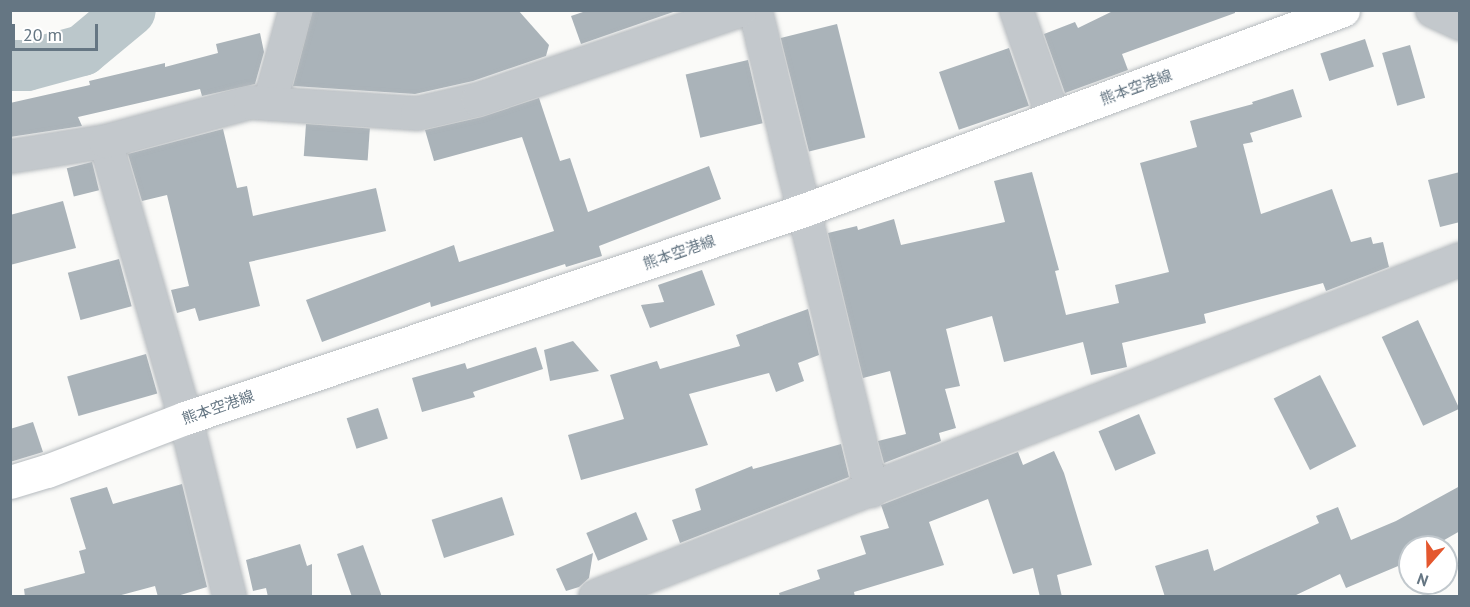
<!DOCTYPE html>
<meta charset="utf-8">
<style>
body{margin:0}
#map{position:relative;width:1470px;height:607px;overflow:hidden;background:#fafaf8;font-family:"PT Sans","Noto Sans JP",sans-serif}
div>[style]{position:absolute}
.river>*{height:51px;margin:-25.5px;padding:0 25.5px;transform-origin:25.5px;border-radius:25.5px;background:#bbc7cb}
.building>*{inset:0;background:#aab3b9;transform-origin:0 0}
.roads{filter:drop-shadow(0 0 2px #b5babe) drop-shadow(0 0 2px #b5babe)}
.minor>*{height:33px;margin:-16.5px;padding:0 16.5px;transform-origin:16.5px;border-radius:16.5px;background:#c3c8cc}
.major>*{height:33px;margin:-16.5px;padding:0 16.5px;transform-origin:16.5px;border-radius:16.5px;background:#fff}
span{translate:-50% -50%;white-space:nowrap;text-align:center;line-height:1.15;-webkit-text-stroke:6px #fff;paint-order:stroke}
.street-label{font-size:15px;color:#657683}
.frame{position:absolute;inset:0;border:12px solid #657683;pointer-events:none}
.north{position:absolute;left:1398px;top:535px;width:60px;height:60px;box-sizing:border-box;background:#fff;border:2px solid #c1c8cd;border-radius:50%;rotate:200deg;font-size:16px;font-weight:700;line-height:24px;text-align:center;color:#657683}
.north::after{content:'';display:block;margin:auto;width:21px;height:27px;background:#e4572e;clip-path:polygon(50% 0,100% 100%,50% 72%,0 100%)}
.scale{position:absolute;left:12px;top:24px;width:86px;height:27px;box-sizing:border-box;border:3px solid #657683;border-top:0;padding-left:8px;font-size:18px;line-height:21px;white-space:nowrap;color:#657683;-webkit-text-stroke:4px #fff;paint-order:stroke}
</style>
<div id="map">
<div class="river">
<div style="left:10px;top:65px;width:16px"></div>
<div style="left:26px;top:65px;width:58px;rotate:-15deg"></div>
<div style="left:82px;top:50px;width:62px;rotate:-39.8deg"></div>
</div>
<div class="building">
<div style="clip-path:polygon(313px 10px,518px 10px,549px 45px,546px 56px,473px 81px,415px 94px,293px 86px)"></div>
<div style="clip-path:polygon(589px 10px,679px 10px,581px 44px,571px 16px)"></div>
<div style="clip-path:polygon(1115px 10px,1235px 10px,1235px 13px,1122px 54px,1128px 70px,1065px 93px,1044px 34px,1075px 22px,1078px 28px)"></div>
<div style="left:837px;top:24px;width:117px;height:58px;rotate:76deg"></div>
<div style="clip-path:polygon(260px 33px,264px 52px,255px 84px,202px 96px,200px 89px,78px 117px,82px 126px,10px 137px,10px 103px,90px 85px,89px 81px,165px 63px,165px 67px,218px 53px,216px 44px)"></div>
<div style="left:1365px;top:39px;width:29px;height:47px;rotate:72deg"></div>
<div style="left:1410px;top:45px;width:55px;height:29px;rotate:74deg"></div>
<div style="left:1009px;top:48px;width:61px;height:74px;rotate:71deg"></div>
<div style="left:748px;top:60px;width:65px;height:64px;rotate:77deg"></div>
<div style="clip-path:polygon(1293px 89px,1302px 117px,1250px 133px,1253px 142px,1243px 144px,1261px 214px,1332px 189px,1351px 242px,1371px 237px,1373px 244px,1383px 242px,1389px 267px,1326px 291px,1323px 283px,1204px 314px,1206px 323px,1122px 343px,1127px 367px,1091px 375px,1083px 342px,1004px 362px,992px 316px,946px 329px,960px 386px,945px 389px,956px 428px,939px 433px,941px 441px,884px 463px,878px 441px,906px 434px,890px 371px,863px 378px,828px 233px,857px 226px,858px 230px,894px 219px,901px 245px,1005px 222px,994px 181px,1032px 172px,1059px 270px,1055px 271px,1066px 315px,1119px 303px,1115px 285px,1169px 272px,1140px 163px,1197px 147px,1190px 121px,1253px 104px,1252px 102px)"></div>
<div style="clip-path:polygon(539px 98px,560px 161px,570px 158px,588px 212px,709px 166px,721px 199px,599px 246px,602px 256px,566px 267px,565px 264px,431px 307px,430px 302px,322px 342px,306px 300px,454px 245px,459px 262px,554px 231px,522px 137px,434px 161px,425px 130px,482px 117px)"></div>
<div style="left:306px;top:124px;width:64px;height:32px;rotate:4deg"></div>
<div style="clip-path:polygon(223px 129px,237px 188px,247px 186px,253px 216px,376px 188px,386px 231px,249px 262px,260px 306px,199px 321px,195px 308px,177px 313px,171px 290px,189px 286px,167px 195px,142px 201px,128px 154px)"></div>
<div style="left:92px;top:162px;width:29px;height:26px;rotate:76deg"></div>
<div style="clip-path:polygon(1460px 172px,1460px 222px,1440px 227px,1428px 180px)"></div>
<div style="clip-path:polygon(63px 201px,76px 248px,10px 265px,10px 215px)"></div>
<div style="left:119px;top:259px;width:49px;height:53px;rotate:75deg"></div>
<div style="clip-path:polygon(702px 270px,715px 305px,650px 328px,641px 305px,664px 302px,658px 285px)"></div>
<div style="clip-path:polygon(808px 309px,819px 355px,798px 363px,804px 381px,776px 392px,769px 373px,689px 394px,708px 445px,581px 480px,568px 435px,624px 419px,610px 375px,657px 361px,660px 369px,740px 346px,736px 335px)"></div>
<div style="left:1418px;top:320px;width:98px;height:40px;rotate:65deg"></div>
<div style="clip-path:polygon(573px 341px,599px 371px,550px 381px,544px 350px)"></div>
<div style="clip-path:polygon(536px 347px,543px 369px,473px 392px,475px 397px,422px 412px,412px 378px,465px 363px,467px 369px)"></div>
<div style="left:146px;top:354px;width:41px;height:82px;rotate:74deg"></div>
<div style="left:1320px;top:375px;width:80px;height:52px;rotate:63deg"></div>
<div style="left:378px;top:408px;width:32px;height:33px;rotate:72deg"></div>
<div style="left:1139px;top:414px;width:43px;height:44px;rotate:67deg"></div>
<div style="clip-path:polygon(33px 422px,43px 452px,10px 462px,10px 429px)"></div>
<div style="clip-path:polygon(841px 444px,849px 477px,680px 543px,672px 520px,701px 510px,695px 489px,752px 466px,753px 469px)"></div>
<div style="clip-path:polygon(1054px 451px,1064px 473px,1092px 565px,1057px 575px,1062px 597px,1040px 597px,1033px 568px,1013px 574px,988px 499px,929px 522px,944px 565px,854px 592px,855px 597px,780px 597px,779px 593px,820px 579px,817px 570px,866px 554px,860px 536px,889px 528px,881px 505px,884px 504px,1018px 452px,1023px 465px)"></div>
<div style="clip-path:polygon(182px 484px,207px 587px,174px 597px,158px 597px,155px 586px,114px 597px,25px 597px,24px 589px,85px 573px,79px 551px,86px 549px,70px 498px,107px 487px,113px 504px)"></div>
<div style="clip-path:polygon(1460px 486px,1460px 531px,1432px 547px,1410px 547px,1410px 561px,1346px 588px,1340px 574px,1292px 597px,1165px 597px,1155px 566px,1208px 549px,1214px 571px,1319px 523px,1316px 516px,1338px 507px,1351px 540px,1396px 521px)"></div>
<div style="left:502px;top:497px;width:40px;height:74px;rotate:72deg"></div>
<div style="left:636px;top:512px;width:30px;height:54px;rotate:67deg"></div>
<div style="clip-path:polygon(300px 544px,307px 566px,312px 564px,312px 597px,268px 597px,266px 588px,253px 591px,246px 560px)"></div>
<div style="clip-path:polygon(363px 545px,382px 597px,352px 597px,337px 554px)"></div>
<div style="clip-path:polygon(593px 553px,589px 578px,579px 587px,566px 591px,556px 569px)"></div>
</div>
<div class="roads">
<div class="minor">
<div style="left:755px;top:10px;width:494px;rotate:76.4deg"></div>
<div style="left:1016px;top:10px;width:113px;rotate:70.9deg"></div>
<div style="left:1432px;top:10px;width:31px;rotate:25deg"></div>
<div style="left:269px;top:103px;width:97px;rotate:-74.4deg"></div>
<div style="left:105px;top:141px;width:288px;rotate:73.9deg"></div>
<div style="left:185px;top:418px;width:183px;rotate:76.1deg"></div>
<div style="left:10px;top:156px;width:96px;rotate:-9deg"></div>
<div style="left:105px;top:141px;width:150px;rotate:-15.1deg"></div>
<div style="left:250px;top:102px;width:167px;rotate:3.8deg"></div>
<div style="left:417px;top:113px;width:63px;rotate:-12.9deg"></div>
<div style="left:478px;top:99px;width:276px;rotate:-18.8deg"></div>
<div style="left:595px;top:596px;width:928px;rotate:-21.29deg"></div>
</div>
<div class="major">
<div style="left:10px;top:482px;width:39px;rotate:-17deg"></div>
<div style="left:47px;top:471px;width:148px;rotate:-21deg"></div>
<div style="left:185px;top:418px;width:653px;rotate:-18.57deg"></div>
<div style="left:804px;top:210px;width:575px;rotate:-20.36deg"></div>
</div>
</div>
<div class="street-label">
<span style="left:1136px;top:87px;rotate:-20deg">熊本空港線</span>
<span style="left:679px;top:252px;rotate:-19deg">熊本空港線</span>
<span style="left:218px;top:407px;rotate:-19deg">熊本空港線</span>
</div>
<div class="frame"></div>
<div class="north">N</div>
<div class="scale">20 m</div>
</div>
